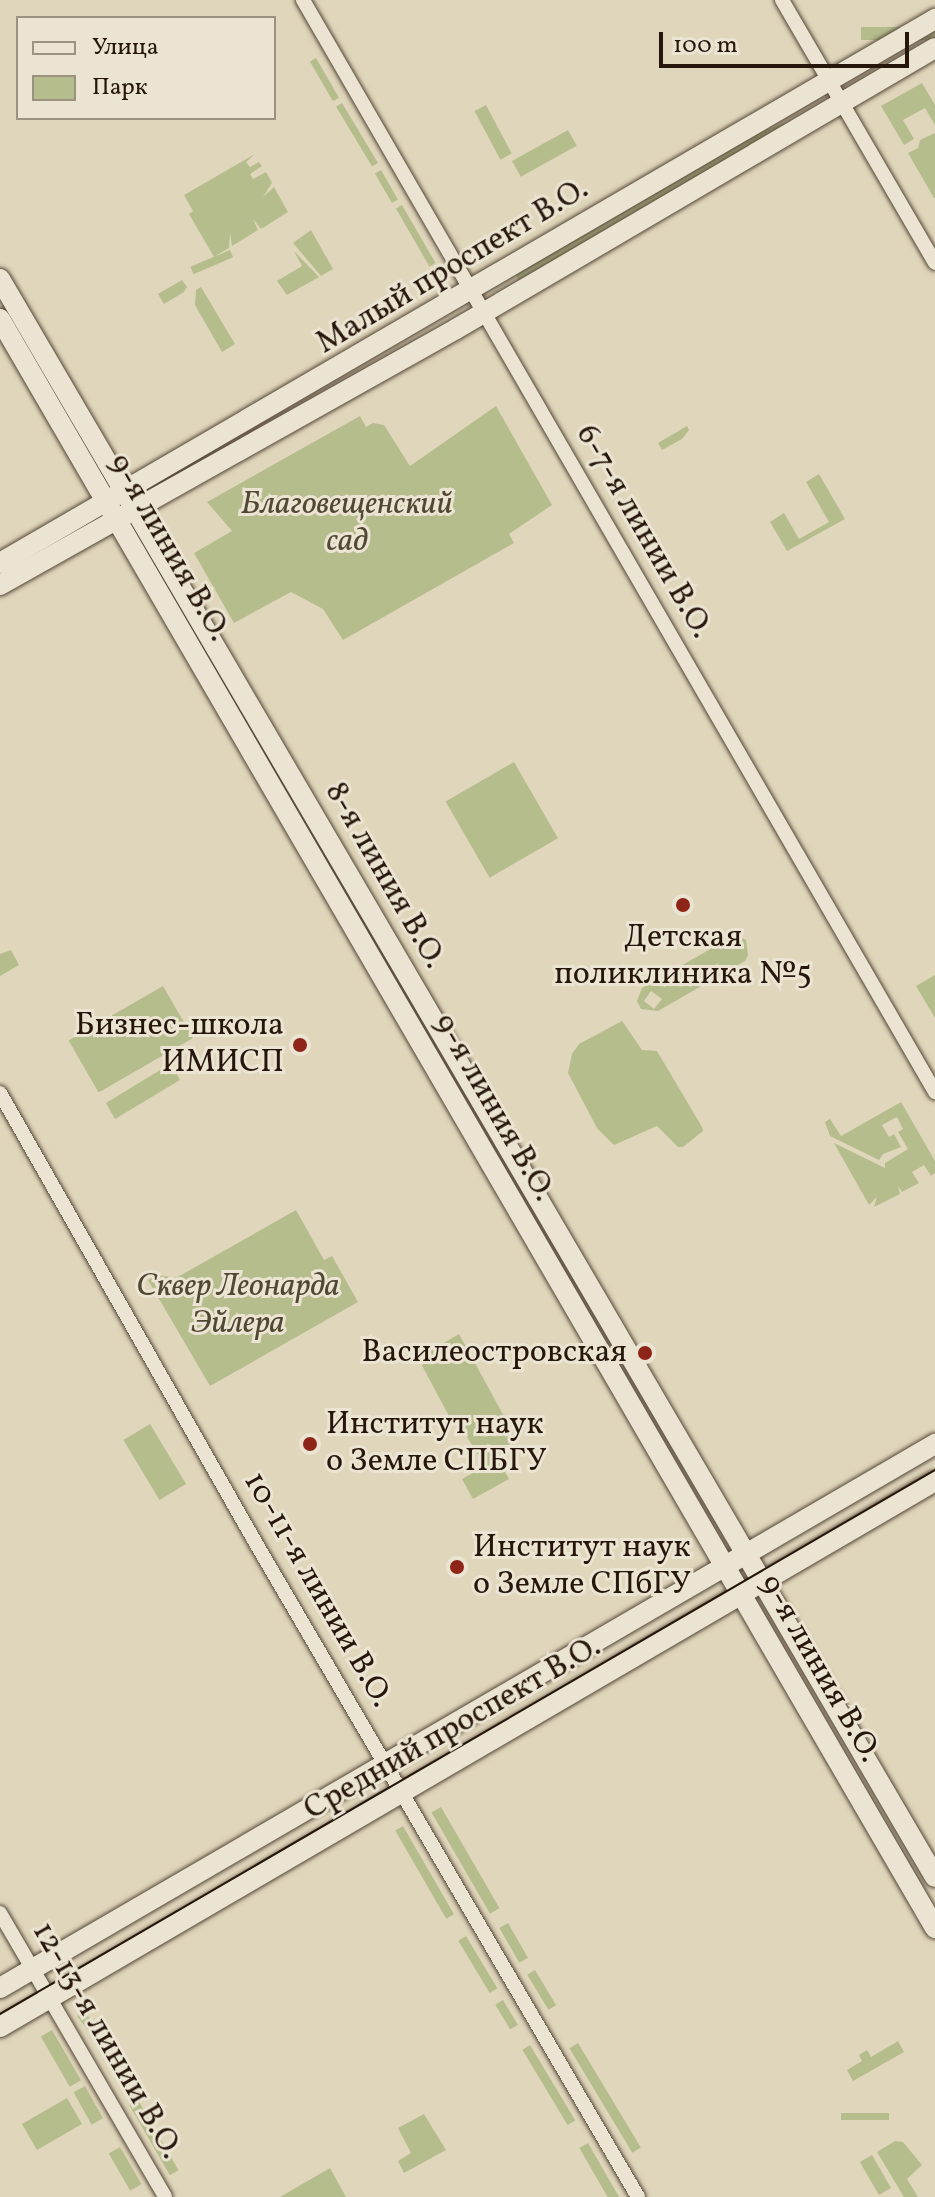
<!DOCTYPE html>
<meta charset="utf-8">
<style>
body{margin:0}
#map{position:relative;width:935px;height:2197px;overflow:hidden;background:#e0d6bb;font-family:Vollkorn,serif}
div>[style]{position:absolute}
.green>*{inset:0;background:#b6bd8d;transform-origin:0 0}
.roads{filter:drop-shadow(0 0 2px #544637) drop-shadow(0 0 2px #544637)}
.street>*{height:14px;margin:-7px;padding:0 7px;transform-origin:7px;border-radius:7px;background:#ebe4d3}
.secondary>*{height:20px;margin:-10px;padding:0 10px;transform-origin:10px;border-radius:10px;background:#ebe4d3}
.tram>*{height:2px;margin:-1px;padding:0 1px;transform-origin:1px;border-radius:1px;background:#26160b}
.dots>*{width:22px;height:22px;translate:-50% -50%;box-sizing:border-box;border:4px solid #ebe4d3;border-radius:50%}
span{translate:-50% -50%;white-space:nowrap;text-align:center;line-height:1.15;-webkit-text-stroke:6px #ebe4d3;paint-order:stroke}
.street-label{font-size:32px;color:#26160b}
.park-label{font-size:32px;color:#514832;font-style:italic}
.poi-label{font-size:32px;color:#26160b}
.right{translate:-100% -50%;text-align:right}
.left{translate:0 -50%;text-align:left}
.legend{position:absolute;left:16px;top:16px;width:260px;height:104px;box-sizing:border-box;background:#ebe4d3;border:2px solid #9c9283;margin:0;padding:10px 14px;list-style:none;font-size:24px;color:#26160b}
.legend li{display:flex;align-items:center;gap:16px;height:40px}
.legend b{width:40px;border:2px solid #9c9283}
.scale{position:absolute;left:659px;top:32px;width:250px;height:36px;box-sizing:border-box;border:4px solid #26160b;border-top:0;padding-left:10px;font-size:24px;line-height:28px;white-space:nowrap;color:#26160b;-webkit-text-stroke:6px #ebe4d3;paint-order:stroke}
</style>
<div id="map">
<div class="green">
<div style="left:935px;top:27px;width:13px;height:74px;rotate:90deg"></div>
<div style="left:316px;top:58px;width:46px;height:7px;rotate:60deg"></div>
<div style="clip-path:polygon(922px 83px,935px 105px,935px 125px,925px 108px,903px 120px,914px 139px,904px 145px,881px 106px)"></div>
<div style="left:342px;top:103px;width:70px;height:7px;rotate:59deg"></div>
<div style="left:486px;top:105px;width:55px;height:13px;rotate:62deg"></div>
<div style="clip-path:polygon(796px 119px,520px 282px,514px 272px,752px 135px)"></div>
<div style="left:568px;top:130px;width:18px;height:64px;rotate:61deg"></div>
<div style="clip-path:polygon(935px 133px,935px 198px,934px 198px,908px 153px,918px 148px,920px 140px)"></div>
<div style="clip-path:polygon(255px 154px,246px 162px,250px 167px,259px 162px,262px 166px,250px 174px,253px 179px,266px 172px,272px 183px,263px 197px,274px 187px,288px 212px,261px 229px,253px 219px,258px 230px,232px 246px,230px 233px,229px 248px,214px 257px,189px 214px,193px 211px,184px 195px)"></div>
<div style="left:381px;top:170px;width:34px;height:7px;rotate:60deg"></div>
<div style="left:402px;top:205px;width:67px;height:7px;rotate:60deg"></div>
<div style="clip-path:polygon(311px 230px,333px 269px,321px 276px,293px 243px)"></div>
<div style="left:230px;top:250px;width:8px;height:43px;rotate:67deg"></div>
<div style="clip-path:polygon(294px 251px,319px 277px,287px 295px,277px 281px,302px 266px)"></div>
<div style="clip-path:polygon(182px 280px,187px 287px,184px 292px,164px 304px,158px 294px)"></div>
<div style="clip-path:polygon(201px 287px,235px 344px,222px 352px,195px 305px,196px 290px)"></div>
<div style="clip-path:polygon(496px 406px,552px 505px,509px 534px,514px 543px,343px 640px,323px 609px,291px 592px,234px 623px,194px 553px,232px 531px,207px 502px,360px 416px,366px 427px,373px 423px,384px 425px,410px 466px)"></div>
<div style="clip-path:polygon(687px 426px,689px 430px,682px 439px,662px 450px,658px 443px)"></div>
<div style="clip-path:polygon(819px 474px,845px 519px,787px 551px,770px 522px,784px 513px,799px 539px,829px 522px,806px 482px)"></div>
<div style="left:514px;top:762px;width:88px;height:79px;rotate:60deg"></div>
<div style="clip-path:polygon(evenodd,735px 935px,746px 940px,748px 955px,745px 961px,658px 1011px,641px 1009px,637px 1001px,642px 988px,735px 935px,651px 991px,662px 999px,654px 1009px,644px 1001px,651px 991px)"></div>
<div style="clip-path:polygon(11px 950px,19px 965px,0 976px,0 954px)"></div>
<div style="clip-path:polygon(935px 975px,935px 1018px,916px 986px)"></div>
<div style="left:163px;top:986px;width:60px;height:109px;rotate:60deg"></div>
<div style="clip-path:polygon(622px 1021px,642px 1050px,657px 1051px,702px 1127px,703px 1131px,683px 1147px,678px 1147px,657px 1126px,614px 1145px,597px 1128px,568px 1073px,572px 1054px,579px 1044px)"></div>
<div style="clip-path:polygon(165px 1067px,173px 1067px,180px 1080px,115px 1119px,106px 1103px)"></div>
<div style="clip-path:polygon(901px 1102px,935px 1161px,935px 1173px,931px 1176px,924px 1165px,912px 1172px,919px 1183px,902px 1192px,898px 1186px,900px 1194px,874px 1207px,877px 1197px,869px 1205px,834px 1143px,885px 1168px,885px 1163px,908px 1149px,898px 1132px,903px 1129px,897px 1117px,882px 1125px,889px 1137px,894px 1134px,901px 1147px,883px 1154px,879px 1160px,830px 1136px,825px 1122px,830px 1119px,841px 1136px)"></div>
<div style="clip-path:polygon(296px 1210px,324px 1260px,332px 1256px,358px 1302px,210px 1386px,148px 1280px,158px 1275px,176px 1278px)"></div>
<div style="clip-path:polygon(459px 1334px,512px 1431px,509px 1448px,495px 1455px,509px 1479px,473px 1499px,462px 1479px,485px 1466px,454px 1416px,450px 1418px,418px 1358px)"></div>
<div style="left:150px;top:1424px;width:70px;height:31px;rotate:59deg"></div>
<div style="left:441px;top:1807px;width:117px;height:11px;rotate:60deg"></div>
<div style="left:403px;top:1826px;width:102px;height:9px;rotate:60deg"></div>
<div style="left:508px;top:1923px;width:40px;height:10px;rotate:60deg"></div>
<div style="left:466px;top:1936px;width:61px;height:9px;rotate:59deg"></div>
<div style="left:535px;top:1970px;width:41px;height:9px;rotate:59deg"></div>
<div style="left:503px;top:2000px;width:29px;height:9px;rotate:59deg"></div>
<div style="clip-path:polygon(85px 2011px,100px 2035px,94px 2038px,77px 2016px)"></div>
<div style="left:52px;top:2030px;width:58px;height:13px;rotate:60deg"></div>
<div style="clip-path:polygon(898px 2041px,904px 2052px,853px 2081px,847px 2070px,862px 2061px,859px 2055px,867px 2050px,871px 2057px)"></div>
<div style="left:578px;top:2043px;width:122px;height:10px;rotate:59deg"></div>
<div style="left:530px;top:2045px;width:88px;height:9px;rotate:59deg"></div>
<div style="left:85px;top:2086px;width:37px;height:13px;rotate:61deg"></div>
<div style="left:67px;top:2098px;width:30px;height:52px;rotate:60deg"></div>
<div style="left:138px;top:2100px;width:81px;height:10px;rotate:60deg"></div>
<div style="left:889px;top:2113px;width:7px;height:48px;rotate:90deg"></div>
<div style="clip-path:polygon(424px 2114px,446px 2150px,404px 2173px,398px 2161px,411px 2153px,398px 2128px)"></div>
<div style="clip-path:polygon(895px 2141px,903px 2142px,922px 2165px,907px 2179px,918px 2197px,904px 2197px,877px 2152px)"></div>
<div style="left:588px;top:2143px;width:62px;height:10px;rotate:60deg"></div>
<div style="left:120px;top:2147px;width:43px;height:13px;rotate:60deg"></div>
<div style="left:872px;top:2155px;width:38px;height:14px;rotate:60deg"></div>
<div style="clip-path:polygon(330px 2168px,346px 2197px,280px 2197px)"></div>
</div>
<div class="roads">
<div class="street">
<div style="left:303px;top:0;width:1262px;rotate:59.94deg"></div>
<div style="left:782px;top:0;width:304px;rotate:59.8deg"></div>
<div style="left:0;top:1093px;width:514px;rotate:60.39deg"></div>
<div style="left:254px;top:1540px;width:761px;rotate:59.69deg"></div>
<div style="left:0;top:1913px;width:328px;rotate:59.8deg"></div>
</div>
<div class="secondary">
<div style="left:0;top:279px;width:1851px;rotate:59.67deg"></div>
<div style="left:0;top:319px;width:1861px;rotate:59.84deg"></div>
<div style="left:0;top:563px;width:1082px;rotate:-30.19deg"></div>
<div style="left:0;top:585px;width:523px;rotate:-29.31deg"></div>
<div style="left:456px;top:329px;width:555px;rotate:-30.4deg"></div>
<div style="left:0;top:1988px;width:1082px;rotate:-30.19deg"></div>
<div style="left:0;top:2027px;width:1083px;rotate:-30.28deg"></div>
</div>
</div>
<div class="tram">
<div style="left:0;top:2014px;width:1082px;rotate:-30.19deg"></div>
</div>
<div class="dots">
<div style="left:683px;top:905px;background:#8f2418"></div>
<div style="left:300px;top:1045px;background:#8f2418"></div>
<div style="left:645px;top:1353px;background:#8f2418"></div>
<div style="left:310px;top:1444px;background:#8f2418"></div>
<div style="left:457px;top:1567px;background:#8f2418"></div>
</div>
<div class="street-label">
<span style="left:453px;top:267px;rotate:-31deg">Малый проспект В.О.</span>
<span style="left:643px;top:532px;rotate:60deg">6-7-я линии В.О.</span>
<span style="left:168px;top:548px;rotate:60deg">9-я линия В.О.</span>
<span style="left:384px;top:876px;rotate:60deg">8-я линия В.О.</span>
<span style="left:493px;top:1108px;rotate:60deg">9-я линия В.О.</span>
<span style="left:317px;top:1590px;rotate:60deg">10-11-я линии В.О.</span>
<span style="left:819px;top:1669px;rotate:60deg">9-я линия В.О.</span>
<span style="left:453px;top:1729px;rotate:-30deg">Средний проспект В.О.</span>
<span style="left:106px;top:2041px;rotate:60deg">12-13-я линии В.О.</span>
</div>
<div class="park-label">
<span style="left:347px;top:524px">Благовещенский<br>сад</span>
<span style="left:238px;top:1306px">Сквер Леонарда<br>Эйлера</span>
</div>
<div class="poi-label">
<span style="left:683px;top:957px">Детская<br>поликлиника №5</span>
<span class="right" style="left:284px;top:1045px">Бизнес-школа<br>ИМИСП</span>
<span class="right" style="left:627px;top:1353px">Василеостровская</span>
<span class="left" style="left:326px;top:1444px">Институт наук<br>о Земле СПБГУ</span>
<span class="left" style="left:473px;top:1567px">Институт наук<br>о Земле СПбГУ</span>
</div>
<ul class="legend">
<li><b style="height:10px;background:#ebe4d3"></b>Улица</li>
<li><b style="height:22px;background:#b6bd8d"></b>Парк</li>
</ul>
<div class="scale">100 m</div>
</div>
